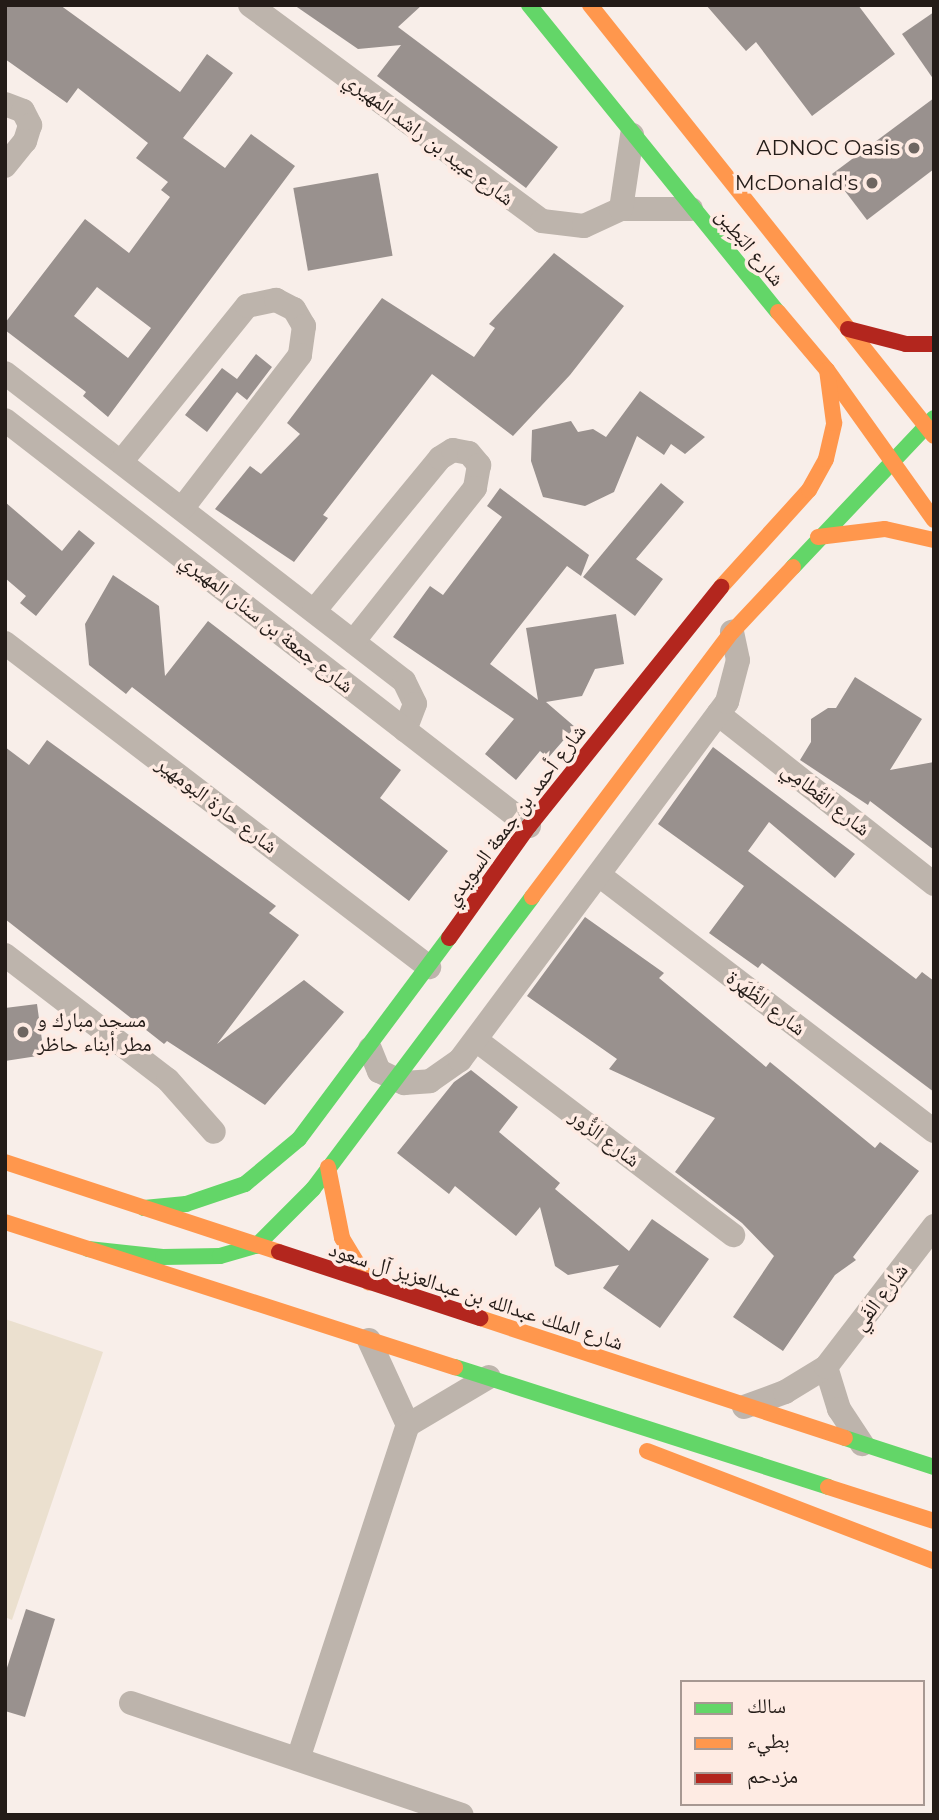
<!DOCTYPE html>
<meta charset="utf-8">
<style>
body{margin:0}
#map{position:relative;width:939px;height:1820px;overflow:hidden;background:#f8eee9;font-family:Montserrat,"Noto Naskh Arabic",sans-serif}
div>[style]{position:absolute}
.green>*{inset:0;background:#ebe0cf}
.building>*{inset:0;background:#99918e;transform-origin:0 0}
.street>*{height:24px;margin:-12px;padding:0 12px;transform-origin:12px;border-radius:12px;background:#bdb4ac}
.fast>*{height:16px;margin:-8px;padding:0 8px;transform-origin:8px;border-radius:8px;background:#63d668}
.slow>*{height:16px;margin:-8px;padding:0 8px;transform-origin:8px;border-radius:8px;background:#ff974d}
.jam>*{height:16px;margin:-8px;padding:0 8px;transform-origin:8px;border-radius:8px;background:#b3261e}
.dots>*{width:19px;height:19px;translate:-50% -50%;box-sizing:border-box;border:4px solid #feebe3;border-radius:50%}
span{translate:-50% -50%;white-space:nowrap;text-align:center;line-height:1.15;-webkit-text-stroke:7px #feebe3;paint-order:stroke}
.street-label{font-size:21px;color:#241c18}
.poi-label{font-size:21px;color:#241c18}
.right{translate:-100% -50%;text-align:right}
.left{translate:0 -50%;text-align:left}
.frame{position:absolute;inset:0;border:7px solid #241c18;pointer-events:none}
.legend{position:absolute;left:680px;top:1680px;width:245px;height:126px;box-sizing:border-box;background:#feebe3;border:2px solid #a79892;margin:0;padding:9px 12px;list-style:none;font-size:21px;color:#241c18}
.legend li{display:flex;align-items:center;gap:14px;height:35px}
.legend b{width:35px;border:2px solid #a79892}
</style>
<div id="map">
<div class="green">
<div style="clip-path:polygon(5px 1319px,103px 1352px,12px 1620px,5px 1617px)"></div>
</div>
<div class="building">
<div style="clip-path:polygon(evenodd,5px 5px,60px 5px,180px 92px,207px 54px,233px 73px,183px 138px,225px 168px,251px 134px,295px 166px,108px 417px,83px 396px,86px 392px,5px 330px,5px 323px,85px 219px,129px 253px,170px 197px,161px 190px,168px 182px,136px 158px,148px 143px,78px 88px,67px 103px,5px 59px,5px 5px,97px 287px,151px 328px,128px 358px,74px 316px,97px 287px)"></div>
<div style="clip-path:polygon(294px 5px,422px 5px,398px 27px,558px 147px,526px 188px,377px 76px,401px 45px,358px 49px)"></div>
<div style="clip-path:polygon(706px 5px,858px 5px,895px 54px,812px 116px,756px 42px,746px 51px)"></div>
<div style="clip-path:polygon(934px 12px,934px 80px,902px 34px)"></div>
<div style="clip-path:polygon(934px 98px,934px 169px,867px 220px,832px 174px)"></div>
<div style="left:378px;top:173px;width:84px;height:86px;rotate:80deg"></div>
<div style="clip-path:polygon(554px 253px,624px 306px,570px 375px,513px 436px,432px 374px,323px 515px,328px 518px,294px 562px,215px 509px,250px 466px,261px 474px,300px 434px,287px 423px,382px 298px,474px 357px,495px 328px,489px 324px)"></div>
<div style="clip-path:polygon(256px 354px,272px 367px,247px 400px,237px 392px,207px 432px,185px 415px,222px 368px,237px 379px)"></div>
<div style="clip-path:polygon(640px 391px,705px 437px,685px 454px,671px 444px,664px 455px,637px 436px,614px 492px,585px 506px,543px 497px,531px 461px,532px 430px,571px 421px,578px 432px,593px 429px,606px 437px)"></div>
<div style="clip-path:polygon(661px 483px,684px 502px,636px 559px,663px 579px,635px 616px,583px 577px)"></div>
<div style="clip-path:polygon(500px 488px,589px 555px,581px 576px,567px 566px,490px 664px,538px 700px,526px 628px,616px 614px,624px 664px,595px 669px,582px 696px,546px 702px,575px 727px,548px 758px,540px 751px,516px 780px,485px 754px,514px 719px,393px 637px,430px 586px,443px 595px,502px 517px,487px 506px)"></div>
<div style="clip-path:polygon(5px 502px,62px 551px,79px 530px,95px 543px,36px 616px,20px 603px,26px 596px,5px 578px)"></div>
<div style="clip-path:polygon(113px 575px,159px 606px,165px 676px,208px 621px,401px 770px,380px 798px,448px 851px,409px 901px,132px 687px,126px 694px,89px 665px,85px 624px)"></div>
<div style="clip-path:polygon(855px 677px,922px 719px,890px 770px,934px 762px,934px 850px,870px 801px,868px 805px,800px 760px,811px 742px,811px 719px,828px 708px,836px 708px)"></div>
<div style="clip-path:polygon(47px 740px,276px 906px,269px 913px,299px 935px,217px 1044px,304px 980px,344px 1012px,265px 1105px,167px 1041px,164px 1044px,5px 919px,5px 747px,29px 765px)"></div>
<div style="clip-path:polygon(713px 747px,855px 854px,835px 878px,769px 822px,748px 851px,916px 979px,922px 972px,934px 981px,934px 1092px,762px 963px,758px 968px,709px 933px,744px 886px,658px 824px)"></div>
<div style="clip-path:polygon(585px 917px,664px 973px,659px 978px,766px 1067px,770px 1062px,875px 1148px,880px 1142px,919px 1171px,853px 1257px,856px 1260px,835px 1275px,783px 1351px,733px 1317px,774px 1256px,742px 1223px,675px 1172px,715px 1118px,609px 1069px,617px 1059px,527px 996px)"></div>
<div style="clip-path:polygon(37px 1004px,44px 1055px,5px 1061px,5px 1008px)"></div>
<div style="clip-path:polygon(471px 1070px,518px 1107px,499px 1132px,560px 1183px,555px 1189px,629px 1251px,652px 1219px,709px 1259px,660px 1328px,603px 1288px,619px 1265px,568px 1275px,555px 1266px,540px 1207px,516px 1236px,455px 1186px,449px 1194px,397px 1153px,454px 1082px)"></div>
<div style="clip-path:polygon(26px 1609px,55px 1619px,25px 1717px,5px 1711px,5px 1674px)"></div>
</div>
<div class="street">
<div style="left:250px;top:5px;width:363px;rotate:36.5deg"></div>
<div style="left:542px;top:221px;width:42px;rotate:6.8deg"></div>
<div style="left:584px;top:226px;width:41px;rotate:-24.7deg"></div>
<div style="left:621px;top:209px;width:70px"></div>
<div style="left:5px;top:104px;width:19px;rotate:21deg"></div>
<div style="left:23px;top:111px;width:16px;rotate:63deg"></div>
<div style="left:30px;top:125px;width:17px;rotate:107deg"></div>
<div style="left:25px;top:141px;width:32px;rotate:129deg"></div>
<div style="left:621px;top:209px;width:75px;rotate:-81.5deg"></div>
<div style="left:5px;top:373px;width:504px;rotate:37.67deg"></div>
<div style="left:404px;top:681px;width:25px;rotate:64deg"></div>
<div style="left:415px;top:704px;width:28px;rotate:111deg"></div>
<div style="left:5px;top:420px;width:663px;rotate:37.77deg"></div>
<div style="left:121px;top:462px;width:201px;rotate:-51.1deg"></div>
<div style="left:247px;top:306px;width:30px;rotate:-12deg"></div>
<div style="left:276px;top:300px;width:20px;rotate:27deg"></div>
<div style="left:294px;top:309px;width:20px;rotate:60deg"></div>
<div style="left:304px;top:326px;width:29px;rotate:98deg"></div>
<div style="left:300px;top:355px;width:194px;rotate:127.5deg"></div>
<div style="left:314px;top:611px;width:198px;rotate:-50.5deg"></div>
<div style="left:440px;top:458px;width:15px;rotate:-32deg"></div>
<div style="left:453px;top:450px;width:16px;rotate:11deg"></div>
<div style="left:469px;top:453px;width:16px;rotate:50deg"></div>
<div style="left:479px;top:465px;width:23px;rotate:100deg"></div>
<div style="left:475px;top:488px;width:196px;rotate:128.4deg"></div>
<div style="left:5px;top:643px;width:534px;rotate:37.39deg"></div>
<div style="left:718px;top:714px;width:275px;rotate:38.2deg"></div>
<div style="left:599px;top:875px;width:422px;rotate:37.4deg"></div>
<div style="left:5px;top:955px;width:205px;rotate:37.5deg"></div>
<div style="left:168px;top:1080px;width:69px;rotate:48.5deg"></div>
<div style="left:476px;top:1040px;width:323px;rotate:37.2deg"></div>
<div style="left:370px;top:1049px;width:24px;rotate:68deg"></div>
<div style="left:379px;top:1071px;width:28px;rotate:26deg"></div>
<div style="left:404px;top:1083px;width:26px;rotate:-4deg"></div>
<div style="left:430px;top:1081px;width:37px;rotate:-35deg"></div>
<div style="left:460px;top:1060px;width:447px;rotate:-53.3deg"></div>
<div style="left:727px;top:702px;width:43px;rotate:-75.3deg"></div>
<div style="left:738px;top:660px;width:29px;rotate:-102deg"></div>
<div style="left:369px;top:1340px;width:94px;rotate:65.4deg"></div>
<div style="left:826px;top:1367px;width:44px;rotate:72.8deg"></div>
<div style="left:839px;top:1409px;width:42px;rotate:56.7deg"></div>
<div style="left:744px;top:1407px;width:44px;rotate:-20.1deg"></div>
<div style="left:785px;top:1392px;width:48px;rotate:-31.4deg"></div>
<div style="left:826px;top:1367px;width:178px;rotate:-52.5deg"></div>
<div style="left:131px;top:1703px;width:349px;rotate:18.7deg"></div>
<div style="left:298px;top:1759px;width:352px;rotate:-71.8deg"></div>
<div style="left:408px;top:1425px;width:94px;rotate:-30.7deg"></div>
</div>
<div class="fast">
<div style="left:529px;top:5px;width:395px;rotate:51deg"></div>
<div style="left:793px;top:567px;width:205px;rotate:-46.6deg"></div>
<div style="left:144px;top:1208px;width:42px;rotate:-5.4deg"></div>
<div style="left:186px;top:1204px;width:62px;rotate:-18.7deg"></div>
<div style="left:245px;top:1184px;width:70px;rotate:-39.8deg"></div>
<div style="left:299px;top:1139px;width:251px;rotate:-53.3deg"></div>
<div style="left:88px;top:1249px;width:75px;rotate:6.1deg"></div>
<div style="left:163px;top:1257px;width:57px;rotate:-1deg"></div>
<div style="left:220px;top:1256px;width:37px;rotate:-16deg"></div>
<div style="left:256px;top:1246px;width:81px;rotate:-45deg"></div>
<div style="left:313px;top:1189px;width:365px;rotate:-53.1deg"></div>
<div style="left:455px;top:1367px;width:392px;rotate:17.8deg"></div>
<div style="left:845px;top:1438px;width:94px;rotate:18deg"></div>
</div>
<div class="slow">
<div style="left:590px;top:5px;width:551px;rotate:51.41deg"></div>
<div style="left:778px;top:312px;width:76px;rotate:49.8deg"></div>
<div style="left:827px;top:370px;width:184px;rotate:54.5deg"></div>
<div style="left:818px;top:537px;width:67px;rotate:-6.8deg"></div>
<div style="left:885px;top:529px;width:50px;rotate:12.7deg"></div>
<div style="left:721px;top:587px;width:131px;rotate:-47.8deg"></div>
<div style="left:809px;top:490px;width:35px;rotate:-61deg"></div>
<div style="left:826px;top:459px;width:37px;rotate:-77deg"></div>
<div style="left:834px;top:423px;width:53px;rotate:-97.5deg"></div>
<div style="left:532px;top:897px;width:332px;rotate:-53deg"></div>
<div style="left:732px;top:632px;width:89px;rotate:-46.8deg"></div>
<div style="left:5px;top:1162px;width:288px;rotate:18.2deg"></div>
<div style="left:328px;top:1167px;width:72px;rotate:78.8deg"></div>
<div style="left:342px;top:1238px;width:52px;rotate:59deg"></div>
<div style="left:5px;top:1222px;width:473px;rotate:17.9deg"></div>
<div style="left:480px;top:1318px;width:384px;rotate:18.2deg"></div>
<div style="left:647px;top:1451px;width:307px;rotate:21deg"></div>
<div style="left:828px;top:1487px;width:111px;rotate:17.8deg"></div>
</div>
<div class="jam">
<div style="left:848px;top:329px;width:60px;rotate:14.5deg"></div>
<div style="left:906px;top:344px;width:28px"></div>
<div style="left:449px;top:938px;width:138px;rotate:-54.5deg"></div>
<div style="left:529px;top:826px;width:307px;rotate:-51.2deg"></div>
<div style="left:279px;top:1252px;width:212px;rotate:18.2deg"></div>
</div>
<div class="dots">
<div style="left:914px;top:148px;background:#6e6661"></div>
<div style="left:872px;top:183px;background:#6e6661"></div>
<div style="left:23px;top:1032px;background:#6e6661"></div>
</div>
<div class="street-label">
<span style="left:429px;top:139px;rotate:37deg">شارع عبيد بن راشد المهيري</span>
<span style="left:750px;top:247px;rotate:50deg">شارع البَطِين</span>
<span style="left:267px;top:623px;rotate:38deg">شارع جمعة بن سنان المهيري</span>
<span style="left:826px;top:799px;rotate:38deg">شارع القُطامِي</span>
<span style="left:217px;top:805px;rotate:37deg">شارع حارة البومهير</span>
<span style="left:515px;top:815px;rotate:-53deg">شارع أحمد بن جمعة السويدي</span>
<span style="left:766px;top:1003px;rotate:37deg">شارع الظَّهَرة</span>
<span style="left:605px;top:1138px;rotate:37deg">شارع الزُّور</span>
<span style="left:476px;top:1296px;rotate:18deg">شارع الملك عبدالله بن عبدالعزيز آل سعود</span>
<span style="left:880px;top:1297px;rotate:-53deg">شارع الفَي</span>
</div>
<div class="poi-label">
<span class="right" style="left:900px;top:148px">ADNOC Oasis</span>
<span class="right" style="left:858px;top:183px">McDonald's</span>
<span class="left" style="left:37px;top:1032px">مسجد مبارك و<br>مطر أبناء حاظر</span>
</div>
<div class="frame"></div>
<ul class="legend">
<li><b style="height:9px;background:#63d668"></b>سالك</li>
<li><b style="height:9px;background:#ff974d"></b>بطيء</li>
<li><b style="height:9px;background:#b3261e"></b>مزدحم</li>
</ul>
</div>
